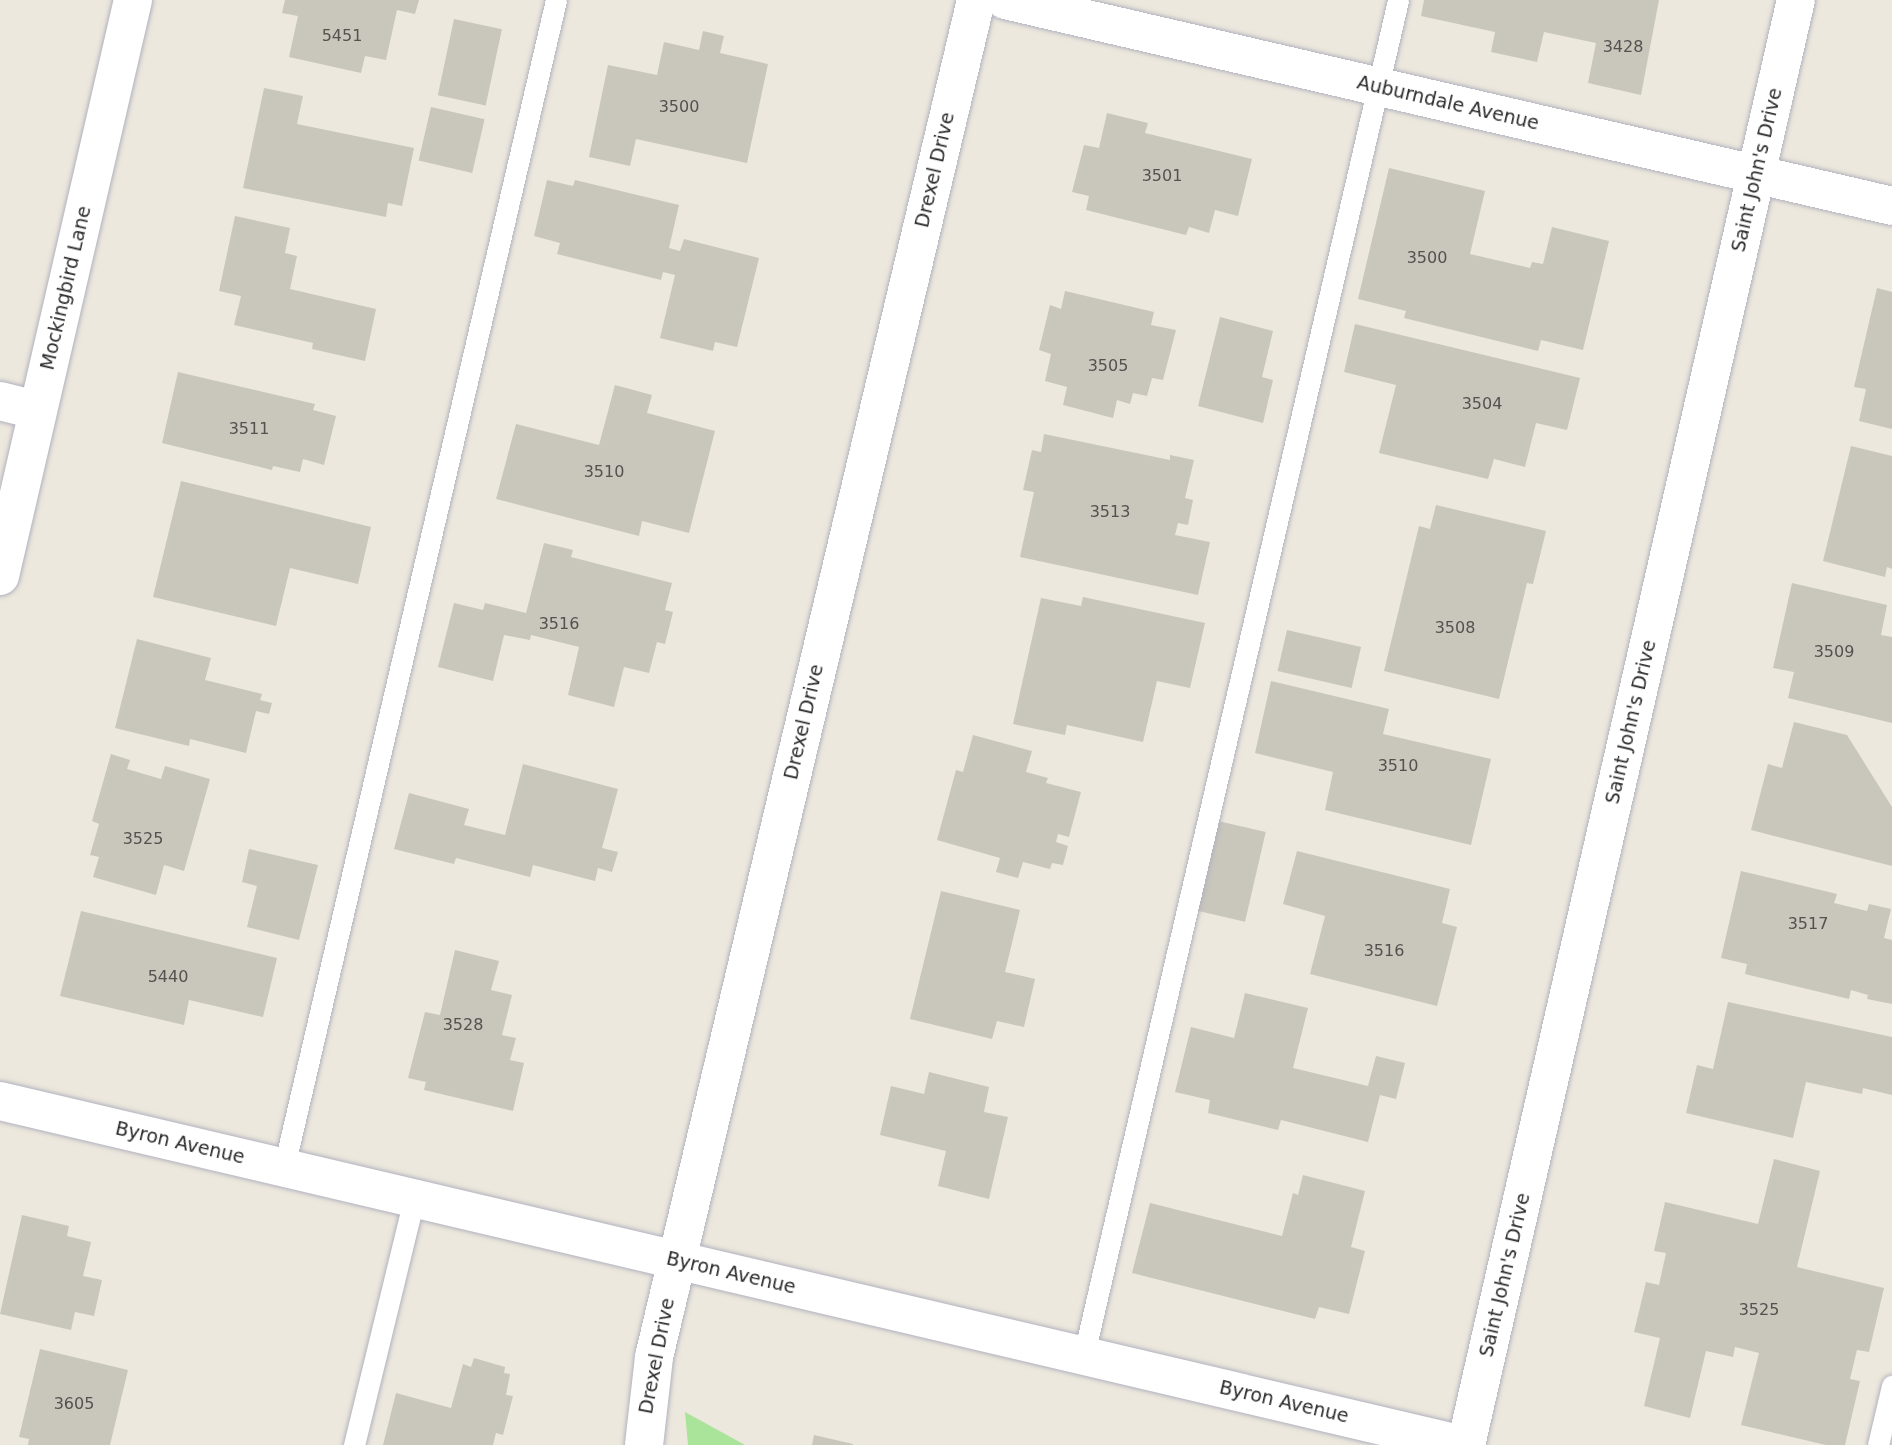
<!DOCTYPE html>
<style>
body{margin:0}
#map{position:relative;width:1892px;height:1445px;overflow:hidden;background:#ede8dd;font-family:"DejaVu Sans",sans-serif}
div>[style]{position:absolute}
.green>*{inset:0;background:#aae39a}
.building>*{inset:0;background:#c9c6bc;transform-origin:0 0}
.roads{filter:drop-shadow(0 0 2px #b1b2bf) drop-shadow(0 0 2px #b1b2bf)}
.service>*{height:21px;margin:-10.5px;padding:0 10.5px;transform-origin:10.5px;border-radius:10.5px;background:#fff}
.minor>*{height:38px;margin:-19px;padding:0 19px;transform-origin:19px;border-radius:19px;background:#fff}
.secondary>*{height:38px;margin:-19px;padding:0 19px;transform-origin:19px;border-radius:19px;background:#fff}
span{translate:-50% -50%;white-space:nowrap;text-align:center;line-height:1.15;-webkit-text-stroke:5px #fff;paint-order:stroke}
.number-label{font-size:16px;color:#52524f}
.number-label span{-webkit-text-stroke-width:0}
.street-label{font-size:19px;color:#2b2b2b}
</style>
<div id="map">
<div class="green">
<div style="clip-path:polygon(685px 1412px,745px 1445px,688px 1445px)"></div>
</div>
<div class="building">
<div style="clip-path:polygon(285px 0,419px 0,415px 14px,397px 10px,386px 60px,365px 56px,361px 73px,289px 57px,298px 16px,282px 13px)"></div>
<div style="clip-path:polygon(1424px 0,1659px 0,1641px 95px,1588px 83px,1596px 43px,1544px 32px,1537px 62px,1491px 52px,1495px 32px,1421px 16px)"></div>
<div style="left:454px;top:19px;width:49px;height:78px;rotate:12deg"></div>
<div style="clip-path:polygon(703px 31px,724px 36px,720px 53px,768px 64px,747px 163px,636px 139px,630px 166px,589px 157px,608px 65px,657px 75px,664px 42px,699px 50px)"></div>
<div style="clip-path:polygon(264px 88px,303px 96px,297px 124px,414px 148px,402px 206px,388px 203px,386px 217px,243px 188px)"></div>
<div style="left:431px;top:107px;width:55px;height:55px;rotate:13deg"></div>
<div style="clip-path:polygon(1107px 113px,1148px 123px,1145px 133px,1252px 159px,1238px 216px,1215px 210px,1209px 233px,1189px 227px,1186px 235px,1086px 210px,1089px 196px,1072px 192px,1084px 145px,1099px 148px)"></div>
<div style="clip-path:polygon(1389px 168px,1485px 191px,1470px 254px,1530px 268px,1532px 262px,1543px 264px,1552px 227px,1609px 241px,1583px 350px,1541px 340px,1538px 351px,1404px 318px,1406px 311px,1358px 299px)"></div>
<div style="clip-path:polygon(547px 180px,573px 186px,575px 180px,679px 205px,669px 248px,680px 251px,684px 239px,759px 258px,737px 347px,715px 342px,713px 351px,660px 338px,675px 275px,663px 272px,661px 280px,557px 254px,560px 243px,534px 236px)"></div>
<div style="clip-path:polygon(235px 216px,290px 228px,285px 253px,297px 256px,290px 289px,376px 309px,365px 361px,312px 349px,313px 343px,234px 325px,241px 296px,219px 291px)"></div>
<div style="clip-path:polygon(1877px 288px,1892px 292px,1892px 429px,1859px 421px,1866px 389px,1854px 387px)"></div>
<div style="clip-path:polygon(1065px 291px,1154px 312px,1151px 325px,1176px 330px,1163px 380px,1152px 378px,1147px 396px,1133px 393px,1130px 404px,1117px 400px,1113px 418px,1063px 405px,1067px 387px,1045px 381px,1051px 354px,1039px 350px,1050px 305px,1061px 309px)"></div>
<div style="clip-path:polygon(1220px 317px,1273px 331px,1262px 377px,1273px 380px,1263px 423px,1198px 406px)"></div>
<div style="clip-path:polygon(1355px 324px,1580px 378px,1567px 430px,1536px 423px,1525px 467px,1494px 459px,1488px 479px,1379px 453px,1396px 385px,1344px 372px)"></div>
<div style="clip-path:polygon(178px 372px,315px 404px,313px 410px,336px 416px,324px 465px,303px 459px,300px 472px,273px 466px,272px 470px,162px 443px)"></div>
<div style="clip-path:polygon(615px 385px,652px 395px,647px 413px,715px 431px,689px 533px,642px 521px,639px 536px,496px 499px,516px 424px,599px 445px)"></div>
<div style="clip-path:polygon(1044px 434px,1170px 460px,1170px 455px,1194px 460px,1185px 498px,1193px 500px,1188px 525px,1178px 523px,1175px 535px,1210px 542px,1198px 595px,1020px 557px,1034px 492px,1023px 490px,1032px 450px,1041px 452px)"></div>
<div style="clip-path:polygon(1851px 446px,1892px 456px,1892px 569px,1887px 567px,1885px 577px,1823px 561px)"></div>
<div style="clip-path:polygon(181px 481px,371px 527px,358px 584px,290px 568px,276px 626px,153px 597px)"></div>
<div style="clip-path:polygon(1436px 505px,1546px 531px,1533px 584px,1527px 583px,1499px 699px,1384px 671px,1419px 526px,1430px 529px)"></div>
<div style="clip-path:polygon(544px 543px,573px 550px,571px 557px,672px 583px,665px 610px,673px 612px,665px 644px,657px 642px,649px 673px,624px 667px,614px 707px,568px 695px,579px 647px,531px 635px,530px 640px,504px 635px,493px 681px,438px 667px,454px 603px,483px 610px,485px 603px,526px 613px)"></div>
<div style="clip-path:polygon(1792px 583px,1887px 605px,1881px 635px,1892px 637px,1892px 723px,1788px 698px,1794px 672px,1773px 668px)"></div>
<div style="clip-path:polygon(1083px 597px,1205px 623px,1190px 688px,1157px 681px,1143px 742px,1067px 725px,1065px 735px,1013px 724px,1041px 598px,1081px 606px)"></div>
<div style="left:1287px;top:630px;width:76px;height:42px;rotate:13deg"></div>
<div style="clip-path:polygon(137px 639px,211px 658px,205px 680px,262px 694px,260px 700px,272px 703px,269px 714px,256px 711px,246px 753px,190px 739px,189px 746px,115px 728px)"></div>
<div style="clip-path:polygon(1271px 681px,1389px 709px,1383px 734px,1491px 759px,1471px 845px,1325px 810px,1333px 772px,1255px 753px)"></div>
<div style="clip-path:polygon(1794px 722px,1847px 735px,1892px 807px,1892px 866px,1751px 830px,1768px 764px,1782px 768px)"></div>
<div style="clip-path:polygon(973px 735px,1032px 751px,1026px 772px,1048px 778px,1046px 783px,1081px 792px,1069px 837px,1058px 834px,1056px 842px,1068px 846px,1063px 865px,1052px 863px,1050px 869px,1023px 862px,1018px 878px,996px 872px,1000px 858px,937px 840px,956px 770px,963px 772px)"></div>
<div style="clip-path:polygon(111px 754px,130px 760px,127px 769px,161px 779px,165px 766px,210px 779px,184px 871px,164px 865px,156px 895px,93px 877px,99px 857px,90px 855px,99px 824px,92px 821px)"></div>
<div style="clip-path:polygon(523px 764px,618px 789px,602px 848px,618px 852px,612px 872px,598px 868px,595px 881px,533px 865px,530px 877px,456px 858px,454px 864px,394px 849px,409px 793px,469px 809px,464px 825px,505px 835px)"></div>
<div style="left:1218px;top:821px;width:49px;height:92px;rotate:13deg"></div>
<div style="clip-path:polygon(249px 849px,318px 865px,299px 940px,247px 927px,257px 886px,242px 882px)"></div>
<div style="clip-path:polygon(1297px 851px,1450px 889px,1442px 923px,1457px 927px,1437px 1006px,1310px 974px,1325px 916px,1283px 904px)"></div>
<div style="clip-path:polygon(1741px 871px,1837px 894px,1834px 903px,1867px 911px,1869px 904px,1891px 909px,1884px 938px,1892px 940px,1892px 1004px,1867px 999px,1868px 995px,1851px 990px,1849px 999px,1745px 974px,1747px 964px,1721px 958px)"></div>
<div style="clip-path:polygon(941px 891px,1020px 910px,1005px 972px,1035px 979px,1024px 1027px,997px 1021px,992px 1039px,910px 1019px)"></div>
<div style="clip-path:polygon(81px 911px,277px 958px,263px 1017px,189px 1000px,184px 1025px,60px 996px)"></div>
<div style="clip-path:polygon(455px 950px,499px 961px,491px 990px,512px 995px,502px 1035px,516px 1038px,510px 1060px,524px 1063px,513px 1111px,424px 1090px,426px 1082px,408px 1078px,425px 1012px,440px 1015px)"></div>
<div style="clip-path:polygon(1245px 993px,1308px 1008px,1293px 1068px,1368px 1086px,1376px 1056px,1405px 1063px,1396px 1099px,1380px 1095px,1368px 1142px,1281px 1120px,1278px 1130px,1208px 1113px,1210px 1100px,1175px 1092px,1191px 1027px,1234px 1038px)"></div>
<div style="clip-path:polygon(1728px 1002px,1892px 1037px,1892px 1095px,1863px 1088px,1862px 1094px,1806px 1082px,1793px 1138px,1686px 1113px,1697px 1065px,1713px 1069px)"></div>
<div style="clip-path:polygon(929px 1072px,989px 1087px,984px 1112px,1008px 1117px,989px 1199px,938px 1186px,946px 1151px,880px 1135px,891px 1086px,924px 1094px)"></div>
<div style="clip-path:polygon(1774px 1159px,1820px 1171px,1797px 1267px,1884px 1288px,1869px 1352px,1857px 1350px,1850px 1379px,1860px 1381px,1845px 1445px,1826px 1445px,1741px 1425px,1759px 1353px,1735px 1347px,1733px 1357px,1706px 1351px,1690px 1418px,1644px 1406px,1660px 1338px,1634px 1332px,1646px 1282px,1659px 1285px,1666px 1253px,1654px 1251px,1665px 1202px,1758px 1224px)"></div>
<div style="clip-path:polygon(1303px 1175px,1365px 1191px,1351px 1247px,1365px 1251px,1349px 1314px,1319px 1307px,1315px 1319px,1132px 1273px,1150px 1203px,1282px 1236px,1293px 1193px,1298px 1195px)"></div>
<div style="clip-path:polygon(22px 1215px,69px 1226px,67px 1236px,91px 1242px,83px 1276px,102px 1280px,94px 1316px,75px 1312px,71px 1330px,0 1314px)"></div>
<div style="clip-path:polygon(40px 1349px,128px 1370px,110px 1445px,28px 1445px,29px 1439px,19px 1437px)"></div>
<div style="clip-path:polygon(474px 1358px,505px 1367px,504px 1373px,510px 1374px,506px 1395px,513px 1396px,503px 1435px,496px 1433px,493px 1445px,383px 1445px,396px 1393px,451px 1408px,463px 1364px,471px 1367px)"></div>
<div style="clip-path:polygon(814px 1435px,853px 1444px,853px 1445px,812px 1445px)"></div>
</div>
<div class="roads">
<div class="service">
<div style="left:284px;top:1167px;width:1198px;rotate:-76.88deg"></div>
<div style="left:1084px;top:1354px;width:1390px;rotate:-76.94deg"></div>
<div style="left:354px;top:1445px;width:254px;rotate:-76.3deg"></div>
<div style="left:1878px;top:1445px;width:61px;rotate:-76.7deg"></div>
</div>
<div class="minor">
<div style="left:1005px;top:0;width:911px;rotate:13.07deg"></div>
<div style="left:0;top:401px;width:38px;rotate:14deg"></div>
<div style="left:0;top:1101px;width:1503px;rotate:13.23deg"></div>
<div style="left:644px;top:1445px;width:89px;rotate:-83.5deg"></div>
<div style="left:654px;top:1357px;width:1395px;rotate:-76.65deg"></div>
<div style="left:1466px;top:1445px;width:1482px;rotate:-77.14deg"></div>
</div>
<div class="secondary">
<div style="left:0;top:576px;width:591px;rotate:-77deg"></div>
</div>
</div>
<div class="number-label">
<span style="left:342px;top:36px">5451</span>
<span style="left:1623px;top:47px">3428</span>
<span style="left:679px;top:107px">3500</span>
<span style="left:1162px;top:176px">3501</span>
<span style="left:1427px;top:258px">3500</span>
<span style="left:1108px;top:366px">3505</span>
<span style="left:1482px;top:404px">3504</span>
<span style="left:249px;top:429px">3511</span>
<span style="left:604px;top:472px">3510</span>
<span style="left:1110px;top:512px">3513</span>
<span style="left:559px;top:624px">3516</span>
<span style="left:1455px;top:628px">3508</span>
<span style="left:1834px;top:652px">3509</span>
<span style="left:1398px;top:766px">3510</span>
<span style="left:143px;top:839px">3525</span>
<span style="left:1808px;top:924px">3517</span>
<span style="left:1384px;top:951px">3516</span>
<span style="left:168px;top:977px">5440</span>
<span style="left:463px;top:1025px">3528</span>
<span style="left:1759px;top:1310px">3525</span>
<span style="left:74px;top:1404px">3605</span>
</div>
<div class="street-label">
<span style="left:1448px;top:103px;rotate:13deg">Auburndale Avenue</span>
<span style="left:935px;top:170px;rotate:-77deg">Drexel Drive</span>
<span style="left:1757px;top:170px;rotate:-77deg">Saint John's Drive</span>
<span style="left:66px;top:288px;rotate:-77deg">Mockingbird Lane</span>
<span style="left:804px;top:722px;rotate:-77deg">Drexel Drive</span>
<span style="left:1631px;top:722px;rotate:-77deg">Saint John's Drive</span>
<span style="left:180px;top:1143px;rotate:13deg">Byron Avenue</span>
<span style="left:731px;top:1273px;rotate:13deg">Byron Avenue</span>
<span style="left:1505px;top:1275px;rotate:-77deg">Saint John's Drive</span>
<span style="left:657px;top:1356px;rotate:-79deg">Drexel Drive</span>
<span style="left:1284px;top:1402px;rotate:13deg">Byron Avenue</span>
</div>
</div>
